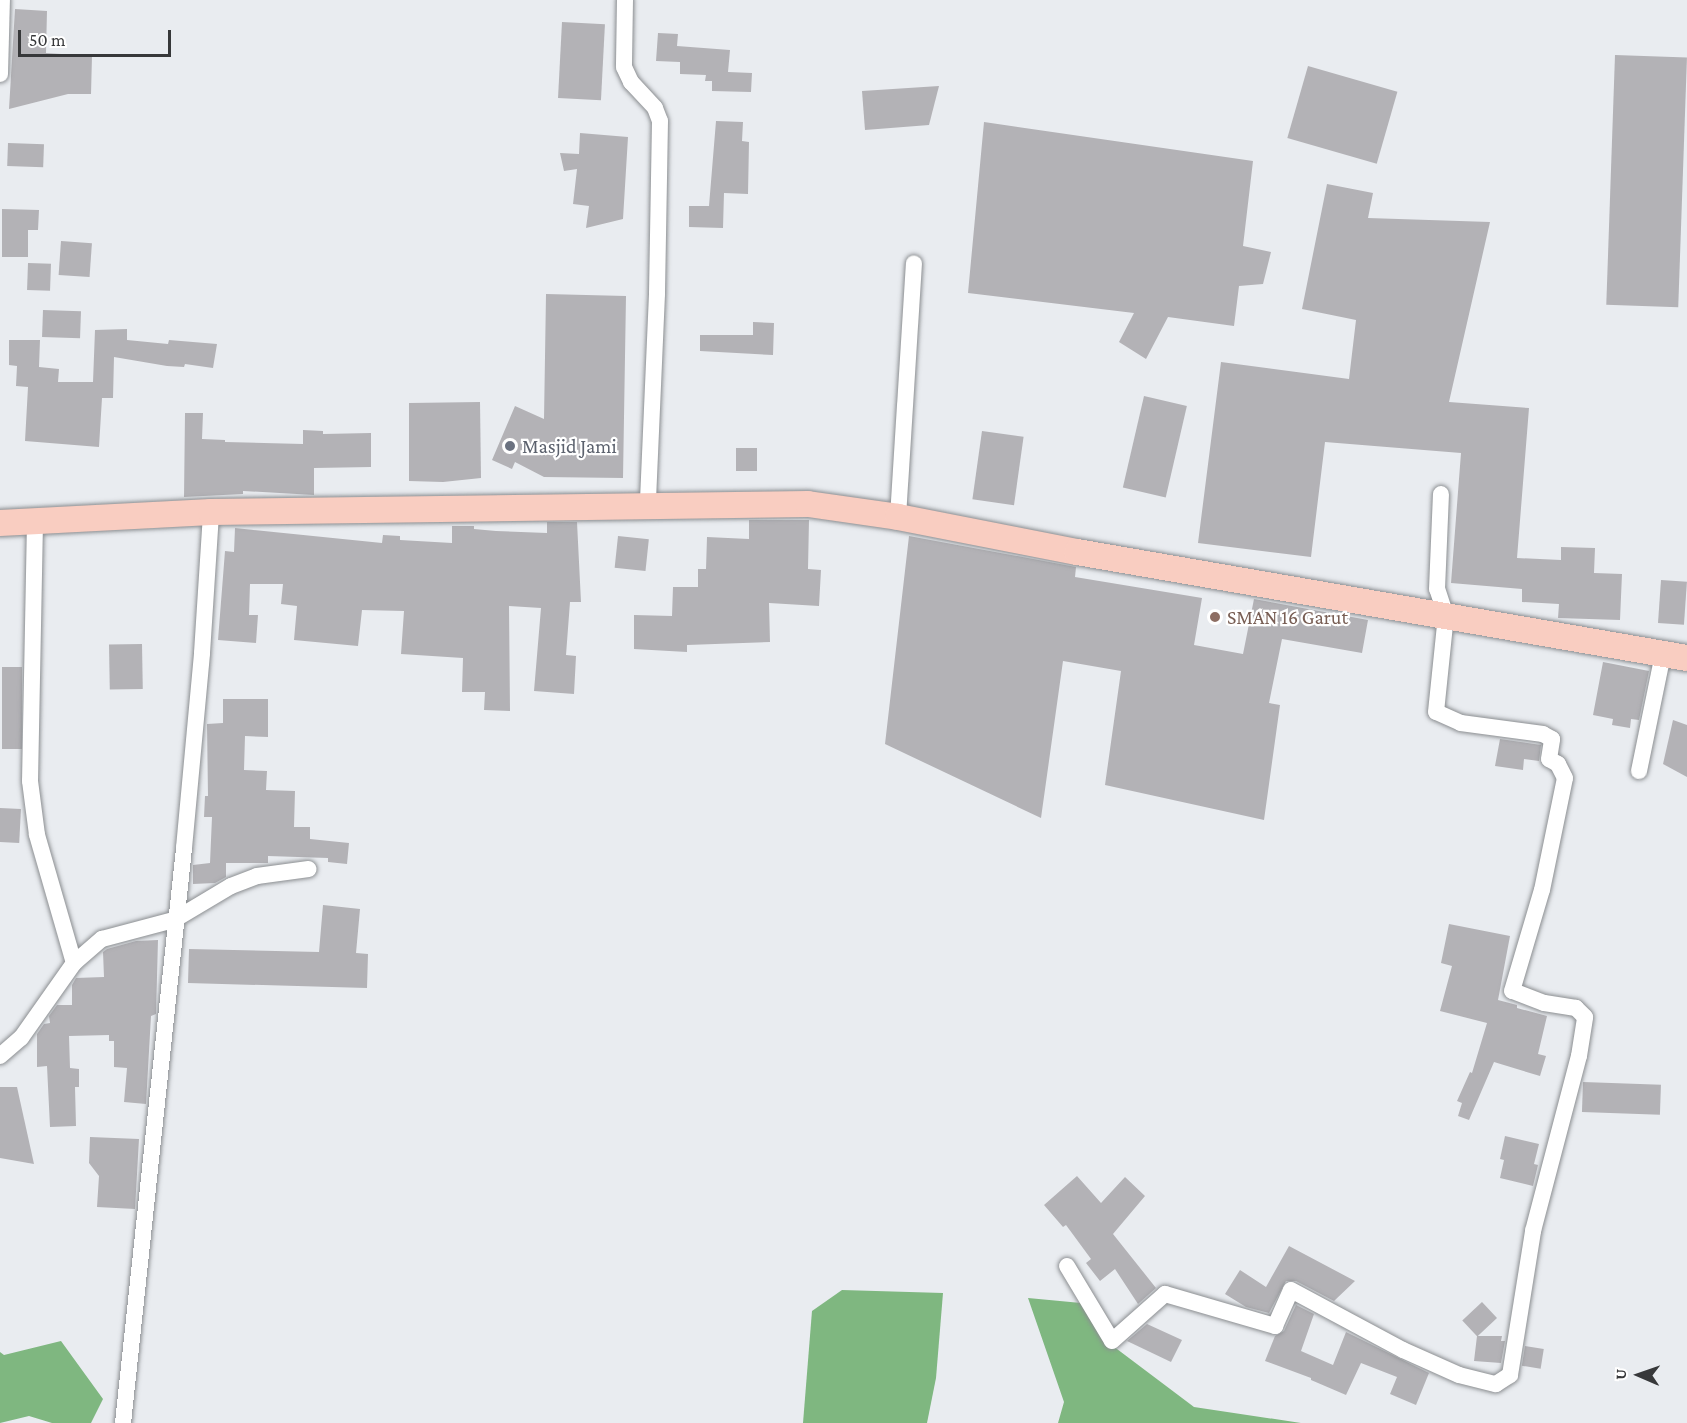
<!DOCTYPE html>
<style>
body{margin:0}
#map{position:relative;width:1687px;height:1423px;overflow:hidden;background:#e9ecf0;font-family:"Crimson Pro",serif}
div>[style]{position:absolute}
.forest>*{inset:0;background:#7fb780}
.building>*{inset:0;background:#b3b2b6;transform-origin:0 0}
.roads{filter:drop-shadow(0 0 2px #8b8e91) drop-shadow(0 0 2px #8b8e91)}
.minor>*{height:16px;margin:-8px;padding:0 8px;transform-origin:8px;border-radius:8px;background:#fff}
.primary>*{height:26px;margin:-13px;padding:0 13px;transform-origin:13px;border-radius:13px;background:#f9cdc1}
.dots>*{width:16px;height:16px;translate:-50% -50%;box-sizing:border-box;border:3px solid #fff;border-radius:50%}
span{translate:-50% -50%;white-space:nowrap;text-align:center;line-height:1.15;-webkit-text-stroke:4.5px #fff;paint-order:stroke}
.worship-label{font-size:20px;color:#5b616d}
.left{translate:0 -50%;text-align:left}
.education-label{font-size:20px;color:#785e54}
.north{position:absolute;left:1609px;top:1345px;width:60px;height:60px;-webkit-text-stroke:4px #fff;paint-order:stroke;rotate:272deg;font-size:16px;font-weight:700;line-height:24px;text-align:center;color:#37383a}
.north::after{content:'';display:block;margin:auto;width:21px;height:27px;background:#37383a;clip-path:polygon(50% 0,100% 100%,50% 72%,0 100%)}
.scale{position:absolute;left:18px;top:30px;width:153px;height:27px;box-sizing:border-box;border:3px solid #37383a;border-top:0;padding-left:8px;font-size:18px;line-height:21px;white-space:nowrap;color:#37383a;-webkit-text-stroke:4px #fff;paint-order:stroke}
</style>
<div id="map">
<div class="forest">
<div style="clip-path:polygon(842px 1290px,943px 1293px,936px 1378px,927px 1423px,803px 1423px,812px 1311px)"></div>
<div style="clip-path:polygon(1028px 1298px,1081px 1303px,1113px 1346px,1194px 1407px,1301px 1423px,1058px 1423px,1064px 1402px)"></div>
<div style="clip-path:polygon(61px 1341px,103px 1399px,91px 1423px,52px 1423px,29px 1416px,0 1423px,0 1352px,4px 1355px)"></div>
</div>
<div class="building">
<div style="clip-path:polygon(15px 9px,47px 11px,46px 53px,92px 56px,91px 94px,68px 94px,9px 109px)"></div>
<div style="left:562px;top:22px;width:43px;height:76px;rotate:3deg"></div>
<div style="clip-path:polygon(658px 33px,678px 34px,677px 46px,730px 50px,728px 72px,752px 73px,751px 92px,712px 91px,712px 81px,705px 81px,706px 75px,680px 74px,680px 62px,656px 61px)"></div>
<div style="left:1615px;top:55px;width:72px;height:250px;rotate:2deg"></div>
<div style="left:1308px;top:66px;width:93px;height:75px;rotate:16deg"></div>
<div style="clip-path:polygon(939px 86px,929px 125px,865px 130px,862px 91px)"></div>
<div style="clip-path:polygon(716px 121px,743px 122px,742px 141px,749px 142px,748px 194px,724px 193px,723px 228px,689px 227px,689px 206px,709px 206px)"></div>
<div style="clip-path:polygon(984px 122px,1253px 161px,1243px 246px,1271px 252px,1263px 284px,1239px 286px,1234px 326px,1168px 317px,1146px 359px,1119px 342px,1134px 313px,968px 293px)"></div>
<div style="clip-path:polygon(580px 133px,628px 137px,623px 219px,586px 228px,589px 206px,573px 204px,577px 169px,564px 171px,560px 153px,579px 154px)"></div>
<div style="left:8px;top:143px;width:36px;height:23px;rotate:2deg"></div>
<div style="clip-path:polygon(1327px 184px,1373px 193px,1368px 218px,1490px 222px,1449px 402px,1529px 408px,1517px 558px,1561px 560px,1561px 547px,1595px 548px,1594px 573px,1622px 574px,1620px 620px,1558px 618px,1559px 604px,1522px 602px,1522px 589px,1451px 583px,1461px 453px,1325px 442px,1311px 557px,1198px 543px,1221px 362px,1349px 379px,1356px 320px,1302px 309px)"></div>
<div style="clip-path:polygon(2px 209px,39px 210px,38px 230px,28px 230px,28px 257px,2px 257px)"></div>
<div style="left:61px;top:241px;width:31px;height:34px;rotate:4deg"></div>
<div style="left:28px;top:263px;width:23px;height:27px;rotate:2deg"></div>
<div style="clip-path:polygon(546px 294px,626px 296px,623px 478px,544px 477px,515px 462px,512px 469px,492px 460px,515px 406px,544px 419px)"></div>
<div style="left:43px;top:310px;width:38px;height:27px;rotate:2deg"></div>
<div style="clip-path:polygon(753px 322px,774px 323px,773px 355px,700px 351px,700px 335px,753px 335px)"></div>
<div style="clip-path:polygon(127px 329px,127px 340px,168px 344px,169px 340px,217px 344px,213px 368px,185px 364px,184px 367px,167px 366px,114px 357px,113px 398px,102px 398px,99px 447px,25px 441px,28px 387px,16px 386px,17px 366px,9px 365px,9px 340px,40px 340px,39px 367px,59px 369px,58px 382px,93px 382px,95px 330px)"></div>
<div style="left:1144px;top:396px;width:44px;height:94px;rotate:13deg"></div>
<div style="clip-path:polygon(480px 402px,481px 478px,443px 482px,409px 481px,409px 403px)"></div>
<div style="clip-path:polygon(185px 413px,203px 413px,202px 439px,225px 440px,225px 442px,303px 444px,303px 430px,323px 431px,323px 434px,371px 433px,371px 467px,314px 468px,314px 495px,243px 491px,243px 494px,184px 497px)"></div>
<div style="left:982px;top:431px;width:42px;height:69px;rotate:8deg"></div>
<div style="left:736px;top:448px;width:21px;height:23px"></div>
<div style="clip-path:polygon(749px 520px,809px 520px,808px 569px,821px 570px,819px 606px,769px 603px,770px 642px,687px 645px,687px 652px,634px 649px,634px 615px,672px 616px,673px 587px,698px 587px,698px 569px,706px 569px,707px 537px,749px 539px)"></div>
<div style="clip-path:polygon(547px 522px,577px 522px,581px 602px,570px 602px,566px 655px,576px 656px,574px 694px,534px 691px,541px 608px,509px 606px,510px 711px,484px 710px,485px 692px,462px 692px,463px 658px,401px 654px,404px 611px,362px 610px,358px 646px,294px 640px,297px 606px,281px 604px,283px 584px,250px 584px,249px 615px,258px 615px,256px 643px,218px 640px,225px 551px,234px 552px,235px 528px,382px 543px,383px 535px,400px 536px,400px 540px,452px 543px,452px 526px,474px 526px,474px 529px,496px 531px,547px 533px)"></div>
<div style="left:618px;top:536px;width:31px;height:32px;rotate:6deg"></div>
<div style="clip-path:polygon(909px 536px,1076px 567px,1075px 577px,1202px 598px,1194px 645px,1243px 654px,1254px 599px,1368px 620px,1362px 653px,1282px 639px,1269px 703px,1280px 705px,1264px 820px,1105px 785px,1121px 671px,1063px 661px,1041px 818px,885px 744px)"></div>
<div style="left:1661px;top:580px;width:26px;height:43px;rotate:4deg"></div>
<div style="left:142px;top:644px;width:45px;height:33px;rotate:89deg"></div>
<div style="clip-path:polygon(1603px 662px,1649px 671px,1639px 720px,1631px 719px,1630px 728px,1612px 725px,1613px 719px,1593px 715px)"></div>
<div style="left:2px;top:667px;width:20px;height:82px"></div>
<div style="clip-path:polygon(223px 699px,268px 699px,268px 737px,245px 736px,244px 770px,267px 771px,266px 790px,295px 791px,294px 827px,310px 827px,310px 839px,349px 843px,347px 864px,328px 862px,328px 858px,268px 856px,268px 863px,226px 863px,226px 877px,215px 883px,193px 884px,193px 865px,210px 863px,212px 817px,204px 817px,205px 796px,208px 796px,207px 724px,223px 723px)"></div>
<div style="clip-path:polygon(1673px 720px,1687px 725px,1687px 777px,1663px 764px)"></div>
<div style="clip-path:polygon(1500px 739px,1541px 745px,1539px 761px,1524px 759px,1523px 770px,1495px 766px)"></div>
<div style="left:0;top:808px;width:21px;height:34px;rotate:3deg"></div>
<div style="clip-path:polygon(323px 905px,360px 909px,356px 953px,368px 954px,367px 988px,188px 983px,189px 949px,319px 952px)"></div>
<div style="clip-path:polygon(1449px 924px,1510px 936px,1498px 1000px,1517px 1005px,1517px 1008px,1547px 1016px,1538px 1054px,1546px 1056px,1540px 1076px,1494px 1062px,1469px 1120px,1458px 1116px,1462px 1103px,1457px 1101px,1470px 1072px,1472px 1073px,1487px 1023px,1440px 1011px,1452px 966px,1441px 963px)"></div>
<div style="clip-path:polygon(158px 940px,156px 1014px,151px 1016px,146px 1104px,124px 1102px,127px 1068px,114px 1067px,114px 1041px,109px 1041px,109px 1035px,69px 1036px,70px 1068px,79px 1069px,79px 1087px,75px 1087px,76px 1126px,50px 1127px,47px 1066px,37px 1067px,37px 1034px,44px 1024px,50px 1023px,49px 1016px,57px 1005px,72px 1005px,72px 985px,76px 978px,104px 977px,103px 952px,107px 949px,136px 941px)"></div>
<div style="left:1583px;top:1082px;width:78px;height:30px;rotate:2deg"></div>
<div style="clip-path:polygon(0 1087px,17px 1087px,34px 1164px,0 1158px)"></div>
<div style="clip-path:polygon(1505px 1136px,1539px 1144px,1534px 1164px,1538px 1165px,1533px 1186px,1500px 1178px,1504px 1160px,1500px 1159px)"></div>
<div style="clip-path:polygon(90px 1137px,139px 1139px,135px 1209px,97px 1207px,99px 1176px,89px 1163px)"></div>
<div style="clip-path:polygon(1077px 1176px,1101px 1203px,1125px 1177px,1145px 1196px,1113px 1234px,1156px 1288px,1138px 1304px,1115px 1269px,1100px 1281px,1086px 1263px,1091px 1259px,1066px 1225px,1063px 1227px,1044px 1205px)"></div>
<div style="clip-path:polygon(1289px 1246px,1355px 1281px,1334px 1301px,1296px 1281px,1286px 1281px,1269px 1313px,1246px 1307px,1225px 1294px,1240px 1270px,1266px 1287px)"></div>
<div style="left:1482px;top:1302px;width:22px;height:27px;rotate:47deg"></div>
<div style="clip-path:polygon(1296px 1305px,1314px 1314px,1301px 1351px,1333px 1365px,1346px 1332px,1429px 1373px,1416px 1405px,1390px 1394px,1397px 1377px,1361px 1363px,1346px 1395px,1311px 1380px,1311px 1378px,1265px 1361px,1275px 1336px,1284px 1331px)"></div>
<div style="clip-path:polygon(1147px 1324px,1182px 1340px,1171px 1362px,1127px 1341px)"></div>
<div style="clip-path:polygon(1477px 1336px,1502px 1336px,1501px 1341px,1505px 1341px,1501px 1363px,1474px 1361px)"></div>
<div style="left:1525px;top:1346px;width:19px;height:20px;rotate:9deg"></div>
</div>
<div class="roads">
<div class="minor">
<div style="left:625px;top:0;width:67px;rotate:90.9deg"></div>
<div style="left:624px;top:67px;width:17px;rotate:65deg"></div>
<div style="left:631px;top:82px;width:35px;rotate:47deg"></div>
<div style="left:655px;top:108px;width:14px;rotate:69deg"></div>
<div style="left:660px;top:121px;width:173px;rotate:91deg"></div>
<div style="left:657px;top:294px;width:210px;rotate:92.5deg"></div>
<div style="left:0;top:74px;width:74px;rotate:-88.5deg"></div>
<div style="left:898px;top:517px;width:254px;rotate:-86.4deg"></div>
<div style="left:35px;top:522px;width:259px;rotate:91.1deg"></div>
<div style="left:30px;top:781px;width:54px;rotate:82.6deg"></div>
<div style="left:37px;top:835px;width:133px;rotate:73.9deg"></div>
<div style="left:1639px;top:771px;width:119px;rotate:-78.4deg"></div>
<div style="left:0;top:1056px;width:28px;rotate:-41deg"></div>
<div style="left:21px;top:1038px;width:92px;rotate:-54.8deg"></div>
<div style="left:74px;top:963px;width:37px;rotate:-41deg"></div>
<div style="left:102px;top:939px;width:74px;rotate:-14.8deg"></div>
<div style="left:174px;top:920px;width:66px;rotate:-30.8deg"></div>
<div style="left:231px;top:886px;width:28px;rotate:-21deg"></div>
<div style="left:257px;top:876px;width:52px;rotate:-7.7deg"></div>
<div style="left:1067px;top:1266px;width:87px;rotate:59deg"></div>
<div style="left:1112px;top:1341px;width:71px;rotate:-41.6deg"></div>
<div style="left:1165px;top:1294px;width:115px;rotate:16.2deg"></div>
<div style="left:1275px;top:1326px;width:39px;rotate:-66deg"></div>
<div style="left:1291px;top:1290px;width:127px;rotate:28.2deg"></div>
<div style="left:1403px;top:1350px;width:61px;rotate:24.1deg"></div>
<div style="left:1459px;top:1375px;width:38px;rotate:14deg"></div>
<div style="left:1496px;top:1384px;width:17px;rotate:-33deg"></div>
<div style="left:1510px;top:1375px;width:146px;rotate:-80.9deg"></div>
<div style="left:1533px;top:1231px;width:181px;rotate:-75.3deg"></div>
<div style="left:1579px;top:1056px;width:39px;rotate:-81deg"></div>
<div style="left:1585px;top:1017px;width:13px;rotate:-135deg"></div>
<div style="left:1576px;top:1008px;width:32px;rotate:-171deg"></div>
<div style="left:1544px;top:1003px;width:34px;rotate:-159deg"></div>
<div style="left:1512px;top:991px;width:105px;rotate:-73.5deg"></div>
<div style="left:1542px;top:890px;width:114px;rotate:-78.4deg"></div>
<div style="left:1565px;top:778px;width:16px;rotate:-117deg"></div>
<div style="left:1558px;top:764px;width:10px;rotate:-151deg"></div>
<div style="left:1549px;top:759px;width:20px;rotate:-81deg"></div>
<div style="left:1552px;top:739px;width:10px;rotate:-151deg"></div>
<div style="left:1543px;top:734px;width:83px;rotate:-172.4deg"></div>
<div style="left:1461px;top:723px;width:27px;rotate:-156deg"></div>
<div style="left:1436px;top:712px;width:97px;rotate:-84.1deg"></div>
<div style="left:1446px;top:616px;width:28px;rotate:-108deg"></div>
<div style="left:1437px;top:589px;width:95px;rotate:-87.6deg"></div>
<div style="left:123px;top:1423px;width:578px;rotate:-83.94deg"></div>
<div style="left:184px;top:848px;width:196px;rotate:-84.7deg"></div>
<div style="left:202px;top:653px;width:141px;rotate:-86.3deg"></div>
</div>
<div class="primary">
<div style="left:0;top:523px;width:211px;rotate:-3deg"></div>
<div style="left:211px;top:512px;width:597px;rotate:-0.77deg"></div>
<div style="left:808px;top:504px;width:91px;rotate:8.2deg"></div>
<div style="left:898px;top:517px;width:182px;rotate:11.1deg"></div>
<div style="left:1077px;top:552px;width:619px;rotate:9.86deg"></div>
</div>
</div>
<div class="dots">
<div style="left:510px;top:446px;background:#6b7280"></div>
<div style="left:1215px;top:617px;background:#8d6e63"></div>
</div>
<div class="worship-label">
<span class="left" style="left:522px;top:446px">Masjid Jami</span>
</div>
<div class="education-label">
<span class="left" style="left:1227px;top:617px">SMAN 16 Garut</span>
</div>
<div class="north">U</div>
<div class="scale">50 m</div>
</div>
